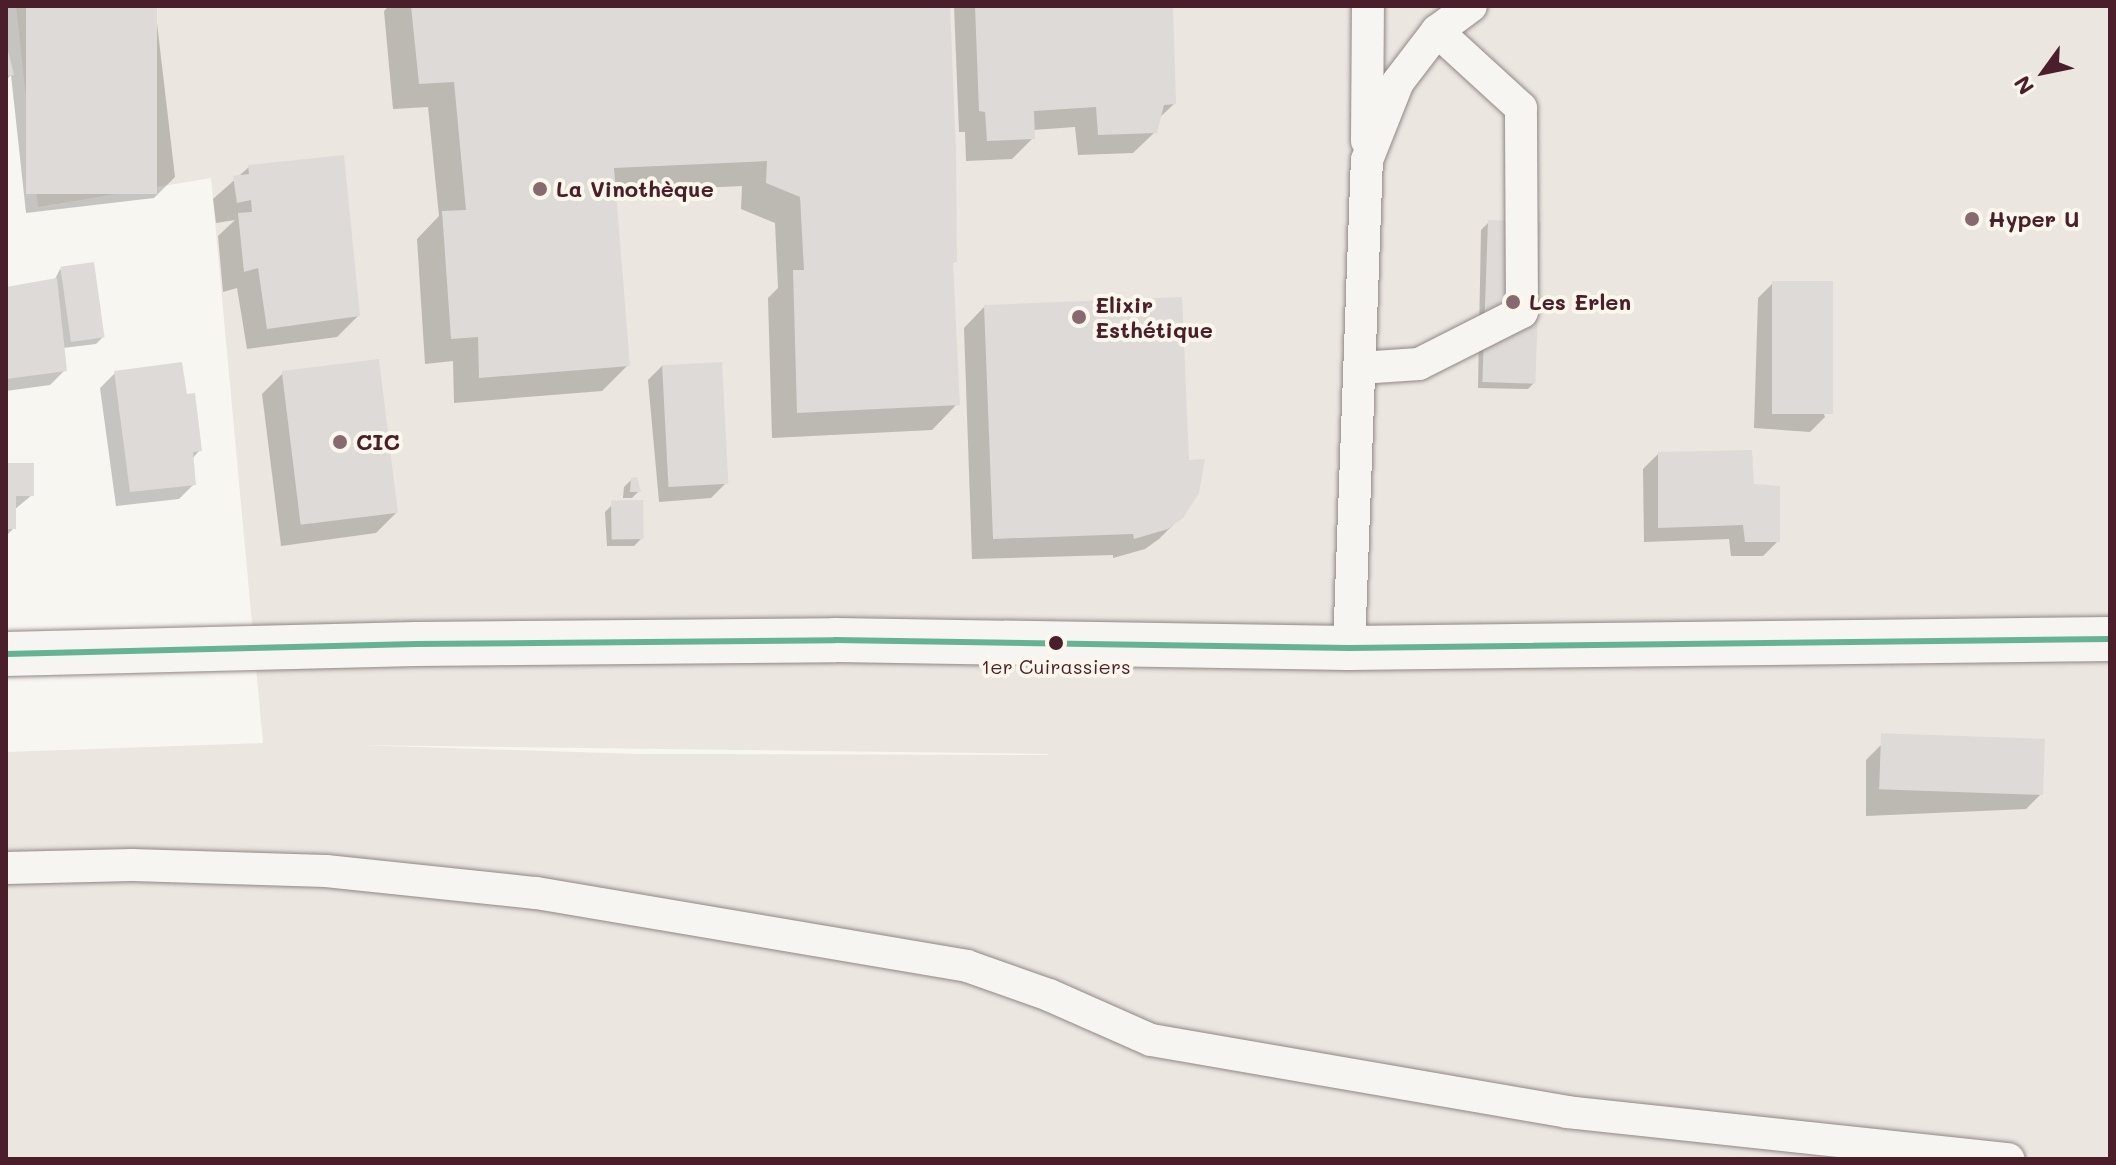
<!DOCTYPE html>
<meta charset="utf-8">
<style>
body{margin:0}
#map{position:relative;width:2116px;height:1165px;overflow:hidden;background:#f8f6f0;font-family:Mali,sans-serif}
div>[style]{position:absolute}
.built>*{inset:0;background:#ebe6df}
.shadow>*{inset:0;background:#0003}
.building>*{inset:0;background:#dedad7;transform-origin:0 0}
.roads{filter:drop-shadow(0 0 2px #918787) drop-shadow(0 0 2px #918787)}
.lane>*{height:32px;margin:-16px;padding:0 16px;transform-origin:16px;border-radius:16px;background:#f6f5f1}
.secondary>*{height:44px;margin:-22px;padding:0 22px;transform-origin:22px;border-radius:22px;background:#f6f5f1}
.bus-1>*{height:6px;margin:-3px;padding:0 3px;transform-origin:3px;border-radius:3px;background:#66b394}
.dots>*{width:22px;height:22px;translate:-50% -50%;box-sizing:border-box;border:4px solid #fbf7ec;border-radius:50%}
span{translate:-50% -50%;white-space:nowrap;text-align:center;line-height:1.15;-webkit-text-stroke:8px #fbf7ec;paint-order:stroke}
.bus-label{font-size:20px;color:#4a1f2b}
.poi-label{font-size:22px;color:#4a1f2b;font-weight:700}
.left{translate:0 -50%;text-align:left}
.frame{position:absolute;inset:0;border:8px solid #4a1f2b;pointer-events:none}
.north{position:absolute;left:2004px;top:32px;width:80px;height:80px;-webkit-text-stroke:6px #fbf7ec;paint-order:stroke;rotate:237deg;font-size:22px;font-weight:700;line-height:32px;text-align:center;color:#4a1f2b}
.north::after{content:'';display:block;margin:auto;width:28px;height:36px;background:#4a1f2b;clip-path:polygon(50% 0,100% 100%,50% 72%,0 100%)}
</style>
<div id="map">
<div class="built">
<div style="clip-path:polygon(evenodd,16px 6px,2110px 6px,2110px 1159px,6px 1159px,6px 752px,263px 743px,211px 178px,38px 207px,16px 6px,356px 745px,1048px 754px,1048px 755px,637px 754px,356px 745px)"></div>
</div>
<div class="shadow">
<div style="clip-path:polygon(6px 6px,155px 6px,175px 177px,154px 198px,26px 213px,11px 75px,6px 80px)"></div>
<div style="clip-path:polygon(389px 6px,948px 6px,955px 261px,951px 265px,957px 404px,932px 430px,772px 438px,768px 298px,778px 288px,775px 223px,741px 209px,742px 186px,614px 192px,628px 365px,602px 391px,454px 403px,453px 361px,425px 364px,417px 239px,439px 216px,428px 107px,393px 109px,384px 11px)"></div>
<div style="clip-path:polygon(954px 6px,1171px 6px,1174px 104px,1158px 119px,1155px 132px,1133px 153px,1078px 155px,1075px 127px,1033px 130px,1033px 138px,1012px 159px,966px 161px,965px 132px,959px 132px)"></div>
<div style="clip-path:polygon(249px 167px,358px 316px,337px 337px,247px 349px,237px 288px,223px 292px,218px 236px,235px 220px,216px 223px,213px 199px)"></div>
<div style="clip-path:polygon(1489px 222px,1535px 382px,1528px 389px,1478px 388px,1481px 230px)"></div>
<div style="clip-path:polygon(60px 269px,103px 337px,96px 344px,63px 348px,65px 370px,50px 385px,6px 391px,6px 289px,54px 281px)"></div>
<div style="clip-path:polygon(1773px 283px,1825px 417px,1810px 432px,1754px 428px,1758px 298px)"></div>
<div style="clip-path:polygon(985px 306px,1181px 517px,1159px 539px,1145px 549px,1113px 558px,1113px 555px,972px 559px,964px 328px)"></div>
<div style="clip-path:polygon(663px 365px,726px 483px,711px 498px,659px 502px,648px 380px)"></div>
<div style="clip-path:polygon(115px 373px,185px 397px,200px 450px,192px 459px,194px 484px,179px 499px,116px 506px,100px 388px)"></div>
<div style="clip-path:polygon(283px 373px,397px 512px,376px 533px,281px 546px,262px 394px)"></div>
<div style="clip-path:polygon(1658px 454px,1752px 486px,1778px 541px,1763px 556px,1731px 556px,1729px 539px,1644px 542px,1643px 469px)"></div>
<div style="clip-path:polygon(6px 465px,32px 495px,14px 510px,14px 528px,6px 536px)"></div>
<div style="clip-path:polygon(631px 480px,639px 491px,632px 498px,623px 498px,624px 487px)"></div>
<div style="clip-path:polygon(612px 505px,642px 538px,634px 546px,607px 546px,605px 512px)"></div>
<div style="clip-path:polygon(1881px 745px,2041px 794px,2026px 809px,1866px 816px,1866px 760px)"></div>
</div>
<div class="building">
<div style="left:26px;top:6px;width:131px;height:188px"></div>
<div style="clip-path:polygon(411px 6px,950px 6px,956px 153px,957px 262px,953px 262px,960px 405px,797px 413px,793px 270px,804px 270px,800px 197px,766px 183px,767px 161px,614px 168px,630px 366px,479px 378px,478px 337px,451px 339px,442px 211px,466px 210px,454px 82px,419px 84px)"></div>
<div style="clip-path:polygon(975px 6px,1173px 6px,1176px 104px,1164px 105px,1157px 133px,1098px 135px,1096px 107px,1034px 111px,1035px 139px,987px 141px,985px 112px,979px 111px)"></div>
<div style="clip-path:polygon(6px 43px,14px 75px,6px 76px)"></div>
<div style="clip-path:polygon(344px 155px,360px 316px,267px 329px,258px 268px,244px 272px,238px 213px,252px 212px,251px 200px,237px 203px,233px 176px,249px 174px,248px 165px)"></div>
<div style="left:1488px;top:220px;width:53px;height:162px;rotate:2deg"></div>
<div style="left:94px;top:262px;width:76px;height:34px;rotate:82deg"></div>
<div style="clip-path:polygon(57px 278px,67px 371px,6px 379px,6px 287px)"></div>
<div style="left:1772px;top:281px;width:61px;height:133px"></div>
<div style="clip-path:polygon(1182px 297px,1189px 460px,1205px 459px,1199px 493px,1183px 518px,1168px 529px,1134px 539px,1133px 534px,993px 539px,984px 305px)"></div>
<div style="left:379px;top:359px;width:155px;height:98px;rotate:83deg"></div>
<div style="clip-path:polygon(182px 362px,187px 394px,195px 393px,202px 451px,193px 452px,196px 485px,130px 492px,114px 371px)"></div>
<div style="left:722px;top:362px;width:122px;height:60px;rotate:87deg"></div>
<div style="clip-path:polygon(1752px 450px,1754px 484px,1780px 486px,1780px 542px,1745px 542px,1743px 525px,1658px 528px,1658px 452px)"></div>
<div style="clip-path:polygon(6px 463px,34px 463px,34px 496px,16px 496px,16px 529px,6px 529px)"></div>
<div style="clip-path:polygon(637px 477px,641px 492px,630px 492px,631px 478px)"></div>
<div style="left:643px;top:500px;width:39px;height:32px;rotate:89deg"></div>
<div style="left:2045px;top:739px;width:56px;height:164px;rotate:92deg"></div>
</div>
<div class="roads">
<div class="lane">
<div style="left:1367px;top:141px;width:135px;rotate:-89.6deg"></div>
<div style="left:1360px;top:368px;width:59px;rotate:-3.9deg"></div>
<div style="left:1419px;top:364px;width:115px;rotate:-26.8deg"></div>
<div style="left:1522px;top:312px;width:204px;rotate:-90.3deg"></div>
<div style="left:1521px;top:108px;width:114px;rotate:-137.5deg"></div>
<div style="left:1349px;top:648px;width:488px;rotate:-87.9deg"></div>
<div style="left:1367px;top:160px;width:84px;rotate:-68.3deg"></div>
<div style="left:1398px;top:82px;width:64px;rotate:-52.6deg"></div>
<div style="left:1437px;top:31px;width:42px;rotate:-36.3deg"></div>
<div style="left:6px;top:868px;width:126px;rotate:-1.4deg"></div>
<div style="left:132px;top:865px;width:194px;rotate:1.8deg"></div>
<div style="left:326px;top:871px;width:211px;rotate:6deg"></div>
<div style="left:536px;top:893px;width:437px;rotate:9.6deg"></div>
<div style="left:967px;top:966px;width:87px;rotate:19.5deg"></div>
<div style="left:1049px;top:995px;width:111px;rotate:23.8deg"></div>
<div style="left:1151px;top:1040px;width:422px;rotate:9.8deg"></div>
<div style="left:1567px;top:1112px;width:444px;rotate:6.1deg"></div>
</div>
<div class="secondary">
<div style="left:6px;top:654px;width:410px;rotate:-1.4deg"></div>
<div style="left:416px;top:644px;width:419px;rotate:-0.5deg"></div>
<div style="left:835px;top:640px;width:514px;rotate:0.89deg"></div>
<div style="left:1349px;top:648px;width:761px;rotate:-0.68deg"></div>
</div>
</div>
<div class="bus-1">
<div style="left:6px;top:654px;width:410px;rotate:-1.4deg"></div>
<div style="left:416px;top:644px;width:419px;rotate:-0.5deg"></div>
<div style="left:835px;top:640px;width:514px;rotate:0.89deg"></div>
<div style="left:1349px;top:648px;width:761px;rotate:-0.68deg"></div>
</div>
<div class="dots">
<div style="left:540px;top:189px;background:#876a70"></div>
<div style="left:1972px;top:219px;background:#876a70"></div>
<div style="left:1513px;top:302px;background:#876a70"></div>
<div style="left:1079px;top:317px;background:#876a70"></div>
<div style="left:340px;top:442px;background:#876a70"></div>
<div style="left:1056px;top:643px;background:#4a1f2b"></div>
</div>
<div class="bus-label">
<span style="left:1056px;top:666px">1er Cuirassiers</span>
</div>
<div class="poi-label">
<span class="left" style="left:556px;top:189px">La Vinothèque</span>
<span class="left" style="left:1988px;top:219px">Hyper U</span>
<span class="left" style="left:1529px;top:302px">Les Erlen</span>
<span class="left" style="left:1095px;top:317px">Elixir<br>Esthétique</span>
<span class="left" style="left:356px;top:442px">CIC</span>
</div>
<div class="frame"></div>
<div class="north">N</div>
</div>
